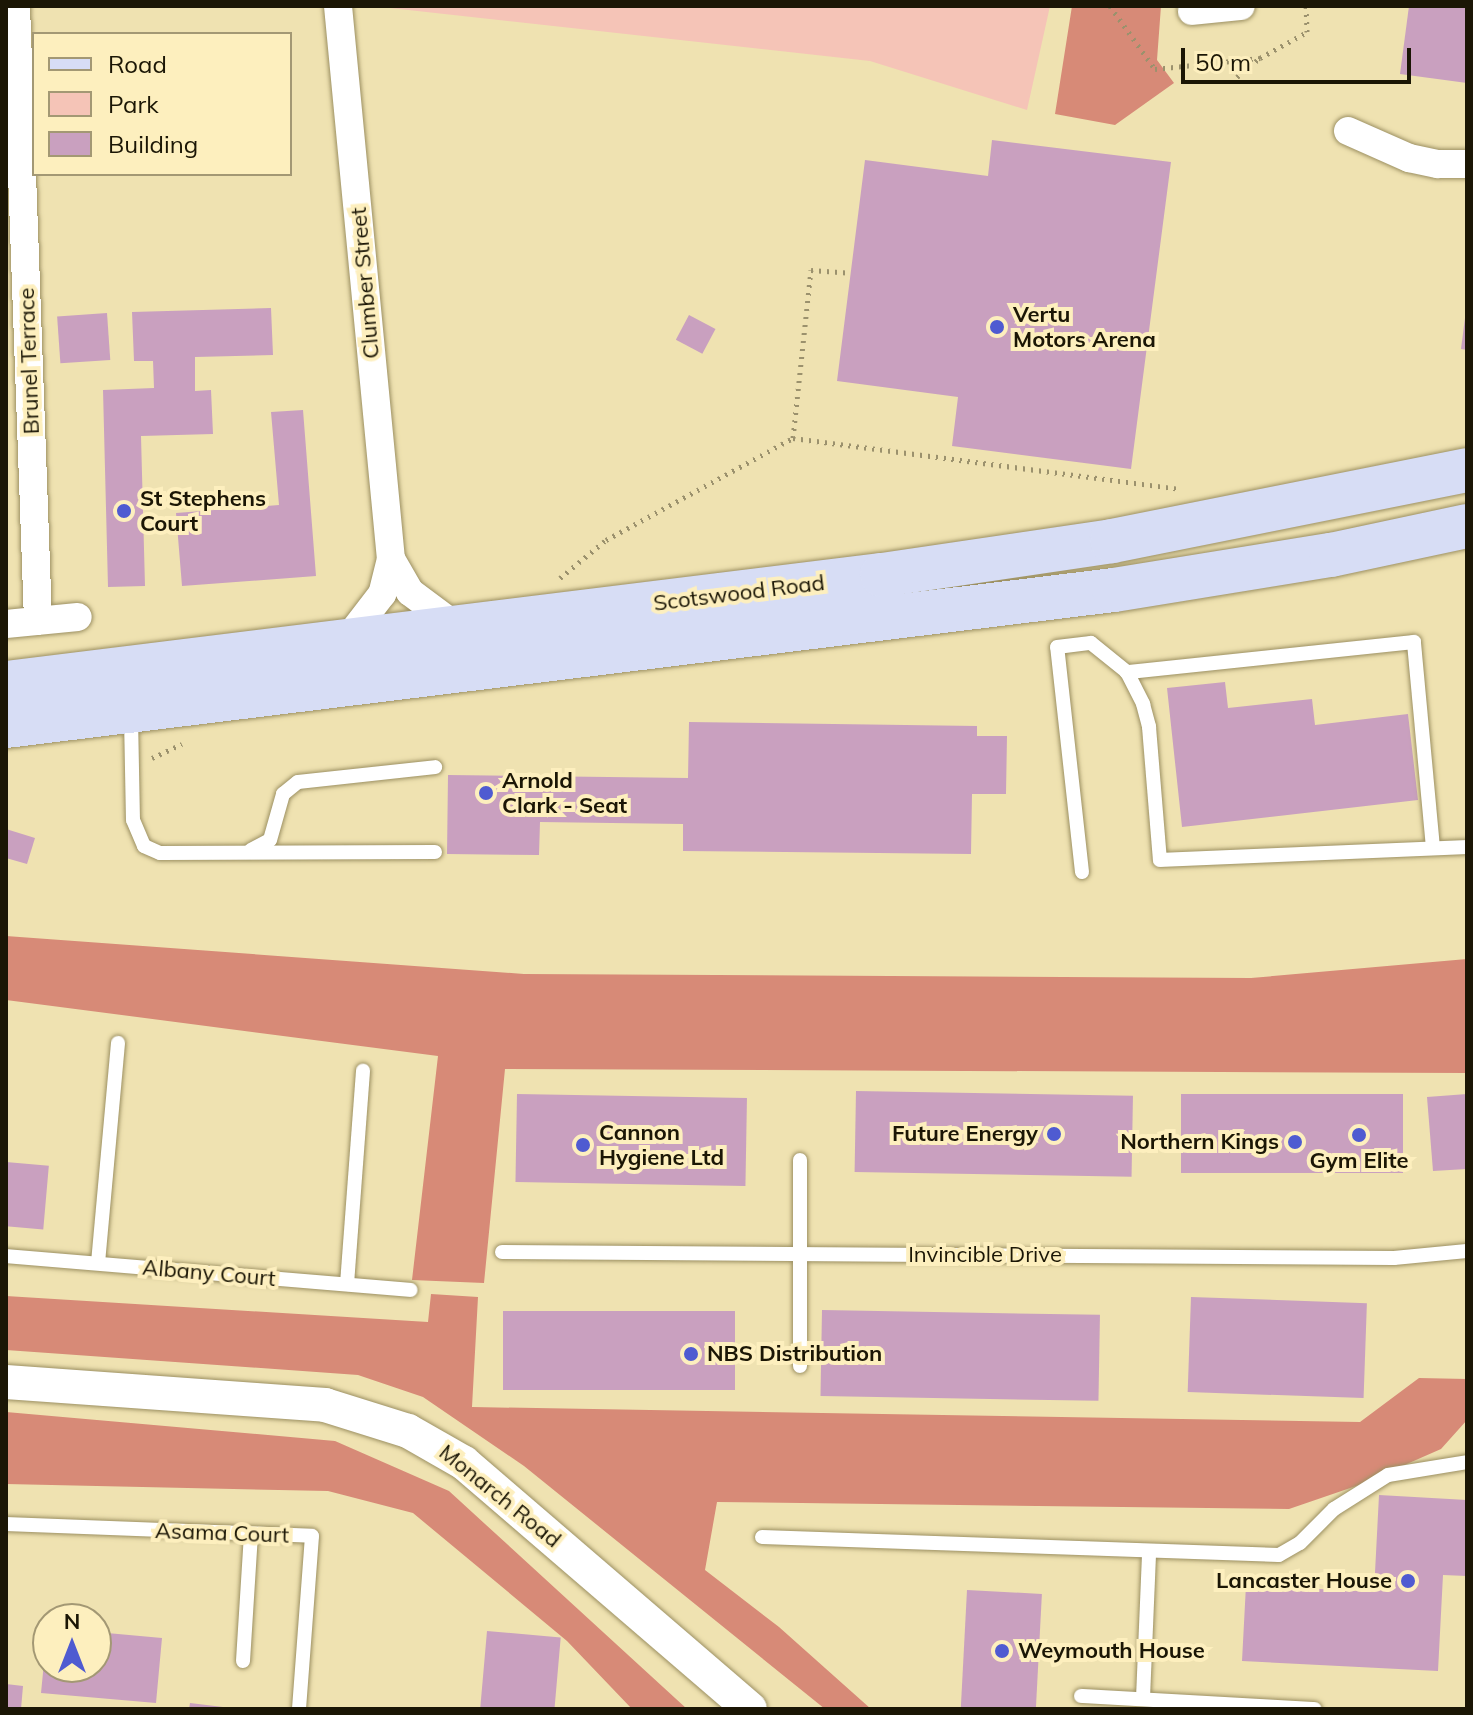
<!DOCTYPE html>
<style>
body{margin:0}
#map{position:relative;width:1473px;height:1715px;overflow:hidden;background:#efe2b1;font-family:Mulish,sans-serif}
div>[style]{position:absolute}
.green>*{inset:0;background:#f5c4b7}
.forest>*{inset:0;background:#d78a77}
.building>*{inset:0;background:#c9a0bf;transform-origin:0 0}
.path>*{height:5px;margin-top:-2.5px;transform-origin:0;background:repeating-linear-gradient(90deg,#9b916d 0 2px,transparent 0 8px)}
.roads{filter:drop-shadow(0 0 2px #9c9062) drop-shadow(0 0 2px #9c9062)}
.service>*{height:14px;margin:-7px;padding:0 7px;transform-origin:7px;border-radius:7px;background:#fff}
.minor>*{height:28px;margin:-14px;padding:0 14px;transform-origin:14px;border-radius:14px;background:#fff}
.tertiary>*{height:34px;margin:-17px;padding:0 17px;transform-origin:17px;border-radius:17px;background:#fff}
.primary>*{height:44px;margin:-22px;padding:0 22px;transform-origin:22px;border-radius:22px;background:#d7ddf5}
.dots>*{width:22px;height:22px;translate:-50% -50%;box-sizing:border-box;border:4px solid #fdefbe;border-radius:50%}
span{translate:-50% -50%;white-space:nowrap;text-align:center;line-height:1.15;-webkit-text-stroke:8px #fdefbe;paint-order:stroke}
.street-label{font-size:22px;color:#1b1605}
.poi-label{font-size:22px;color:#1b1605;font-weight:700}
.left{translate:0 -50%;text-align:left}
.right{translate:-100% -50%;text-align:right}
.frame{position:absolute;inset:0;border:8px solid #1b1605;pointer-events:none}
.legend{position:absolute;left:32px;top:32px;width:260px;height:144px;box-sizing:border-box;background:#fdefbe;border:2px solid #a39874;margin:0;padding:10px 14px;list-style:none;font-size:24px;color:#1b1605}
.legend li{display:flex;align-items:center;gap:16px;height:40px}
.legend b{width:40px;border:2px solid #a39874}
.north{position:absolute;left:32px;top:1603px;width:80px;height:80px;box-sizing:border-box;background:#fdefbe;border:2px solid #a39874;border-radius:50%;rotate:0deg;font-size:22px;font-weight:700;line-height:32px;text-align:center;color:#1b1605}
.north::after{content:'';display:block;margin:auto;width:28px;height:36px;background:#4f5bd1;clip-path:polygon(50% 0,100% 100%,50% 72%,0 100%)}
.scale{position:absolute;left:1181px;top:48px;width:230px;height:36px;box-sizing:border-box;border:4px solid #1b1605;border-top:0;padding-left:10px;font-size:24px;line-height:28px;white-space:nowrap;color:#1b1605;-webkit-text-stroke:6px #fdefbe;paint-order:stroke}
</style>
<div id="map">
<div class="green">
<div style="clip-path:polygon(372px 6px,1050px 6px,1027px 110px,870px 61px)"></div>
</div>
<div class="forest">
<div style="clip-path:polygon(1072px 6px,1161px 6px,1157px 60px,1174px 83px,1115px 125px,1055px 114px)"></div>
<div style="clip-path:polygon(6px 936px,524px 974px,1251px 978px,1467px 959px,1467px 1073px,505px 1069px,484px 1283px,412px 1280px,438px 1056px,6px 1000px)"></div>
<div style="clip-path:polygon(431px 1294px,478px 1297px,472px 1407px,1360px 1422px,1419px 1378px,1467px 1379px,1467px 1420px,1441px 1449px,1359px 1485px,1289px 1509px,717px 1502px,705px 1570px,779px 1627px,871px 1709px,825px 1709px,524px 1466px,423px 1397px,358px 1375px,6px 1350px,6px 1296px,428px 1322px)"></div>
<div style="clip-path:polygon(6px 1412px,335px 1441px,449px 1491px,687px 1709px,632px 1709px,567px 1641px,413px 1513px,328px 1491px,6px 1484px)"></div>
</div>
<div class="building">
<div style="clip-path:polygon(1409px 6px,1467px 6px,1467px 83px,1400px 74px)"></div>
<div style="clip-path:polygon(992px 140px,1171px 162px,1131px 469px,952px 446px,958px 397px,837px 381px,865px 160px,988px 176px)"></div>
<div style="clip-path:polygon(271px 308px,273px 355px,195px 357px,195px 391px,211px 390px,213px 434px,141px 436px,145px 586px,108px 587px,103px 390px,154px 388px,153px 361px,134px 361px,132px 312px)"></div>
<div style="left:107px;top:313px;width:47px;height:50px;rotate:86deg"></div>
<div style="left:689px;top:315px;width:30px;height:28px;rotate:28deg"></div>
<div style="clip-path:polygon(1465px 318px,1467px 318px,1467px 350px,1461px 349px)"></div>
<div style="clip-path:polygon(303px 410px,316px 576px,182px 586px,176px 513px,279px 505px,271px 412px)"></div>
<div style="clip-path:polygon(1225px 682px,1228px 708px,1312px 699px,1315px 725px,1408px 714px,1418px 800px,1182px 827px,1167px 688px)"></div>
<div style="clip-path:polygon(689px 722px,977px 726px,977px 736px,1007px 736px,1006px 794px,972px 794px,971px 854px,683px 851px,683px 824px,540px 822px,539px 855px,447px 854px,448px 775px,688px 778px)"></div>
<div style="clip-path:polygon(6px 829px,35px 838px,27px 864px,6px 858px)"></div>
<div style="left:856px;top:1091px;width:277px;height:81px;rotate:1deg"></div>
<div style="left:517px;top:1094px;width:230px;height:88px;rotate:1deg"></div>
<div style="left:1181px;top:1094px;width:222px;height:79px"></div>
<div style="clip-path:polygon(1467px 1094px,1467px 1169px,1433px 1171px,1427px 1097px)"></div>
<div style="left:6px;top:1162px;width:43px;height:64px;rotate:5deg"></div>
<div style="left:1191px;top:1297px;width:176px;height:95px;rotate:2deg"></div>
<div style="left:822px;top:1310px;width:278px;height:86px;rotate:1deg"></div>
<div style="left:503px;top:1311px;width:232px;height:79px"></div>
<div style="clip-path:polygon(1379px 1495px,1467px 1500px,1467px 1576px,1443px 1575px,1438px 1671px,1242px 1661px,1246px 1585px,1374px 1592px)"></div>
<div style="left:967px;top:1590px;width:75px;height:119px;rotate:3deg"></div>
<div style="left:487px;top:1631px;width:74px;height:78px;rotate:5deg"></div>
<div style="clip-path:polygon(96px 1632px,162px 1638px,156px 1703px,41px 1693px,46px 1642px,48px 1667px,96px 1667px)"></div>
<div style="clip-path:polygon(6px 1684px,23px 1686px,21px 1709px,6px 1709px)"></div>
<div style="clip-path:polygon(190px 1703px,223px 1707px,223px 1709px,189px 1709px)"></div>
</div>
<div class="path">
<div style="left:1110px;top:6px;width:77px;rotate:54.5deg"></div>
<div style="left:1155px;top:69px;width:106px;rotate:-6deg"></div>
<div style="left:1237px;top:77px;width:30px;rotate:-40deg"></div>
<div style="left:1260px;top:58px;width:54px;rotate:-29deg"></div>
<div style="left:1307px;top:32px;width:26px;rotate:-92deg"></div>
<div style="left:793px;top:438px;width:169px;rotate:-83.9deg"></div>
<div style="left:811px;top:270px;width:39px;rotate:4deg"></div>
<div style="left:560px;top:578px;width:60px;rotate:-39.6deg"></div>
<div style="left:606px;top:540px;width:213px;rotate:-28.6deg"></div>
<div style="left:793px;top:438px;width:388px;rotate:7.5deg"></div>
<div style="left:152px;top:758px;width:33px;rotate:-25deg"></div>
</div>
<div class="roads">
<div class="service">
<div style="left:131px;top:717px;width:103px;rotate:88.9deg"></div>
<div style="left:133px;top:820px;width:28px;rotate:67deg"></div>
<div style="left:144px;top:846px;width:17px;rotate:24deg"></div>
<div style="left:160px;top:853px;width:275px;rotate:-0.2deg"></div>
<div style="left:1433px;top:848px;width:207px;rotate:-95.3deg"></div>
<div style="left:1414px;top:642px;width:289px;rotate:174deg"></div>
<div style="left:1127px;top:672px;width:36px;rotate:63deg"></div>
<div style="left:1143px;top:704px;width:24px;rotate:75deg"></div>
<div style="left:1149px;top:727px;width:133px;rotate:85.3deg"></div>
<div style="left:1160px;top:860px;width:307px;rotate:-2.4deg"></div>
<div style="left:251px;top:850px;width:21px;rotate:-28deg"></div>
<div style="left:270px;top:840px;width:48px;rotate:-74.2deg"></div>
<div style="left:283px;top:794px;width:19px;rotate:-39deg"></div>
<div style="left:298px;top:782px;width:138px;rotate:-6.2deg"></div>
<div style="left:1082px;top:872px;width:226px;rotate:-96.3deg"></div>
<div style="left:1057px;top:647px;width:34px;rotate:-7deg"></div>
<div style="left:1091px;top:643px;width:46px;rotate:38.9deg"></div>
<div style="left:800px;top:1160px;width:206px;rotate:90deg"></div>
<div style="left:502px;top:1252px;width:892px;rotate:0.39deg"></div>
<div style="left:1394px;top:1258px;width:73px;rotate:-5.5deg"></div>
<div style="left:6px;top:1256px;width:406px;rotate:4.8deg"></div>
<div style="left:98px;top:1263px;width:221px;rotate:-84.8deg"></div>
<div style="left:347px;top:1284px;width:214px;rotate:-85.7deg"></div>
<div style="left:6px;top:1524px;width:306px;rotate:2.2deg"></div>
<div style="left:312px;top:1536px;width:173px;rotate:94.3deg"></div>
<div style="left:762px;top:1537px;width:517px;rotate:1.99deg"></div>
<div style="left:1279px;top:1555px;width:24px;rotate:-30deg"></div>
<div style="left:1300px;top:1543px;width:48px;rotate:-45deg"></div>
<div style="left:1334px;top:1509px;width:64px;rotate:-32.2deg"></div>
<div style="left:1388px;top:1475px;width:80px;rotate:-9.3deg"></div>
<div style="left:243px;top:1661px;width:126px;rotate:-86.4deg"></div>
<div style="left:1081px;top:1696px;width:234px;rotate:3.2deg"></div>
<div style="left:1143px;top:1698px;width:146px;rotate:-87.6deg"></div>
</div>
<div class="minor">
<div style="left:16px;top:6px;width:615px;rotate:87.95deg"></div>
<div style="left:338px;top:6px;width:556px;rotate:84.53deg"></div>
<div style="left:391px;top:559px;width:36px;rotate:104deg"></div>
<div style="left:382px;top:594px;width:59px;rotate:127.5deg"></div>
<div style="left:1192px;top:11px;width:49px;rotate:-5.8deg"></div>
<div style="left:1348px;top:131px;width:67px;rotate:23.9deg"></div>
<div style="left:1409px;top:158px;width:30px;rotate:12deg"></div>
<div style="left:1438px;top:164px;width:29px"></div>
<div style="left:391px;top:559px;width:38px;rotate:60deg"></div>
<div style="left:410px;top:592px;width:59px;rotate:36.7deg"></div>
<div style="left:6px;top:624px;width:72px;rotate:-5.6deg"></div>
</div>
<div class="tertiary">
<div style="left:6px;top:1382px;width:320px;rotate:4.1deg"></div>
<div style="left:325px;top:1405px;width:87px;rotate:17.4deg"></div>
<div style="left:408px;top:1431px;width:64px;rotate:29.7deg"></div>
<div style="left:464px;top:1463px;width:377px;rotate:40.7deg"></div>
</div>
<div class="primary">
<div style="left:6px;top:683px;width:883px;rotate:-7.03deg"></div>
<div style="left:882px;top:575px;width:232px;rotate:-8.4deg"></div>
<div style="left:1112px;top:541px;width:362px;rotate:-11.3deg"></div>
<div style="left:6px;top:726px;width:1116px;rotate:-7deg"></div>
<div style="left:1114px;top:590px;width:220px;rotate:-9.2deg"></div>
<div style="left:1331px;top:555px;width:139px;rotate:-12deg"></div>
</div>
</div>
<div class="dots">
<div style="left:997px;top:327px;background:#4f5bd1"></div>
<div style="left:124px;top:511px;background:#4f5bd1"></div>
<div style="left:486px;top:793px;background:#4f5bd1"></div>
<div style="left:1054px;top:1134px;background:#4f5bd1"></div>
<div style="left:1359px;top:1135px;background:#4f5bd1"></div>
<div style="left:1295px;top:1142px;background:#4f5bd1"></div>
<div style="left:583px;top:1145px;background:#4f5bd1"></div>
<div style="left:691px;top:1354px;background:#4f5bd1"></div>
<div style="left:1408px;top:1581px;background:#4f5bd1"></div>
<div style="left:1002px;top:1651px;background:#4f5bd1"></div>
</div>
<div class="street-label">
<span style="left:365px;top:283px;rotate:-95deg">Clumber Street</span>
<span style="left:29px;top:361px;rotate:-92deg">Brunel Terrace</span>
<span style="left:739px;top:593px;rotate:-7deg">Scotswood Road</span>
<span style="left:985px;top:1255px">Invincible Drive</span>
<span style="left:209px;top:1273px;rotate:5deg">Albany Court</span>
<span style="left:500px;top:1496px;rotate:39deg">Monarch Road</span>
<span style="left:222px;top:1533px;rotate:2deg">Asama Court</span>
</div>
<div class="poi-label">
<span class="left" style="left:1013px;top:327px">Vertu<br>Motors Arena</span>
<span class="left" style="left:140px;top:511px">St Stephens<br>Court</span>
<span class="left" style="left:502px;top:793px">Arnold<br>Clark - Seat</span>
<span class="left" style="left:599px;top:1145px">Cannon<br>Hygiene Ltd</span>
<span class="right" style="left:1038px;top:1134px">Future Energy</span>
<span class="right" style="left:1279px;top:1142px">Northern Kings</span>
<span style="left:1359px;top:1161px">Gym Elite</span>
<span class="left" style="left:707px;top:1354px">NBS Distribution</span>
<span class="right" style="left:1392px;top:1581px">Lancaster House</span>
<span class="left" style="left:1018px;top:1651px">Weymouth House</span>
</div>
<div class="frame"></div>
<ul class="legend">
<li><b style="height:10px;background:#d7ddf5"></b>Road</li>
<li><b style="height:22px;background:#f5c4b7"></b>Park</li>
<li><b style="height:22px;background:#c9a0bf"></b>Building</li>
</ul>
<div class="north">N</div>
<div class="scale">50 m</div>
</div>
